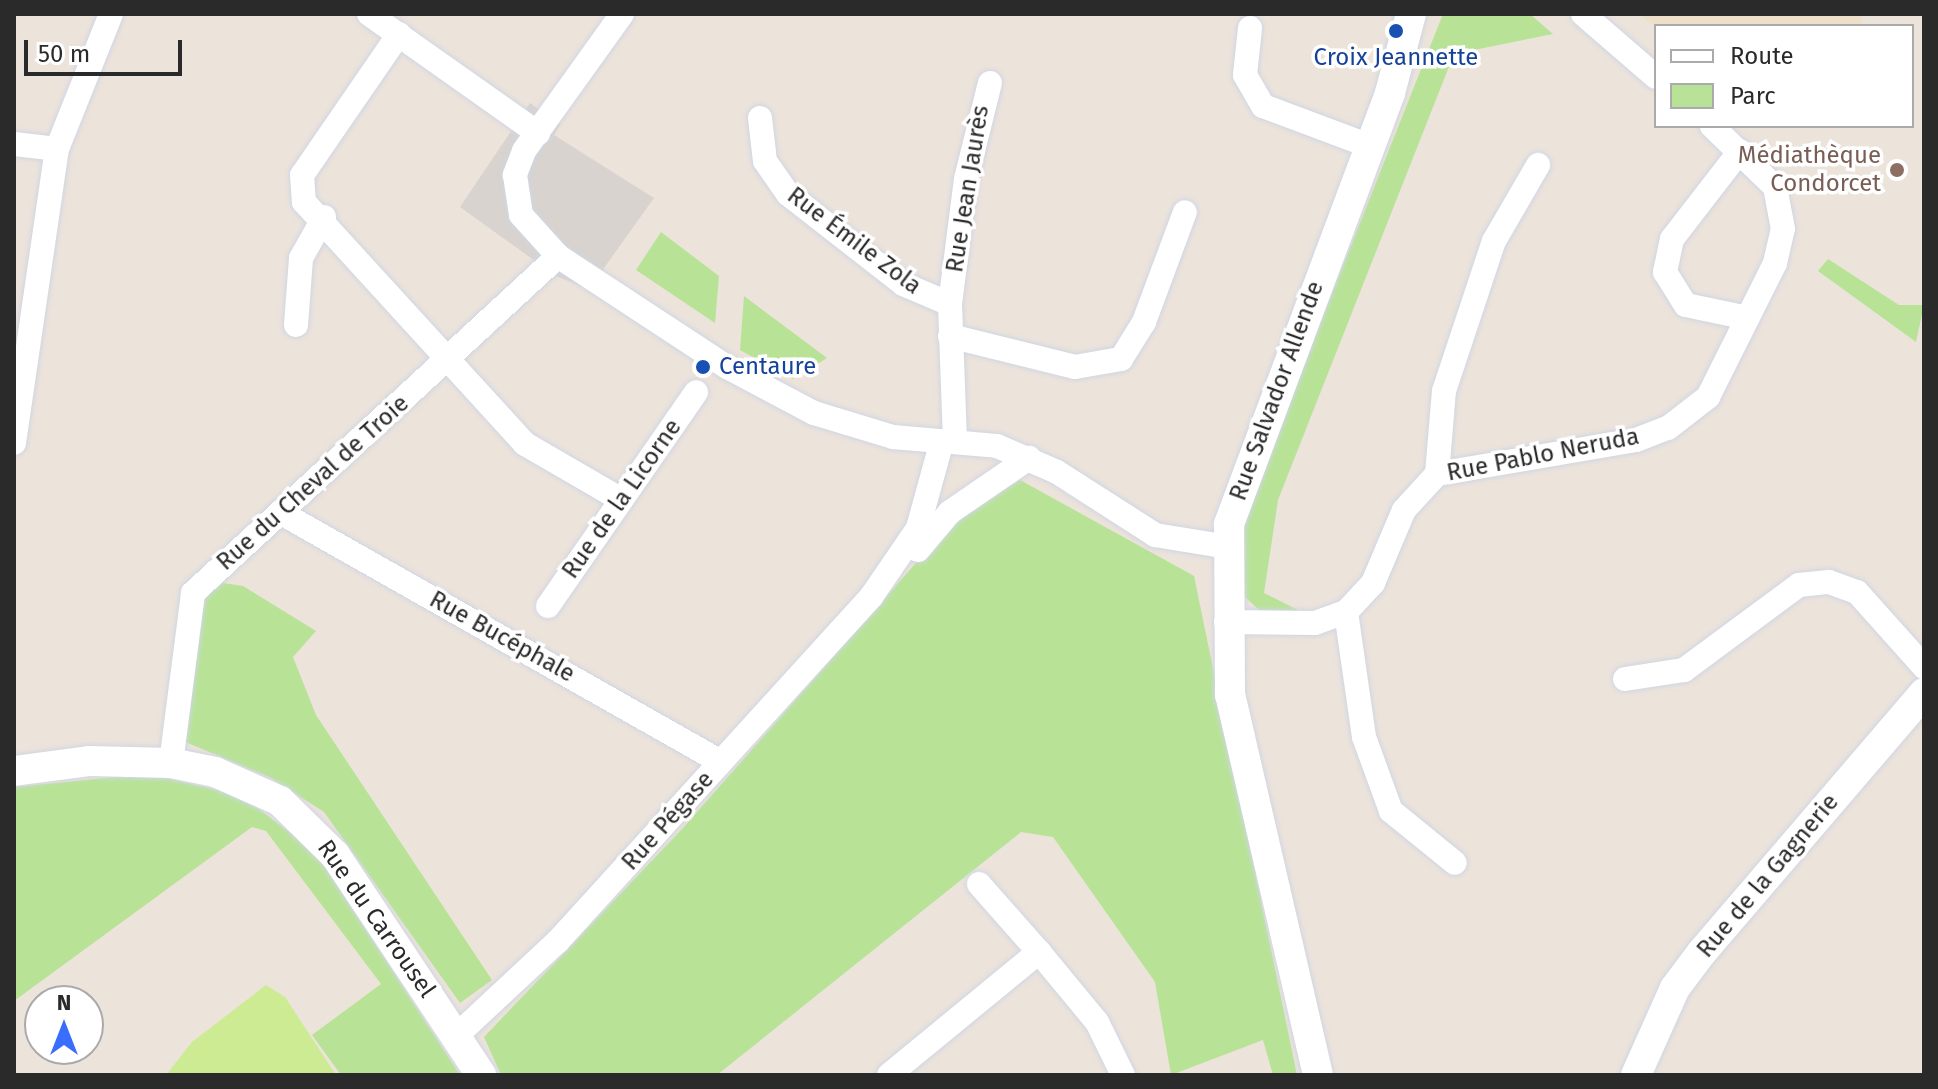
<!DOCTYPE html>
<meta charset="utf-8">
<style>
body{margin:0}
#map{position:relative;width:1938px;height:1089px;overflow:hidden;background:#ece3db;font-family:"Fira Sans",sans-serif}
div>[style]{position:absolute}
.education>*{inset:0;background:#eedfca}
.green>*{inset:0;background:#b8e397}
.pitch>*{inset:0;background:#cdeb92}
.plaza>*{inset:0;background:#d8d3ce}
.roads{filter:drop-shadow(0 0 2px #d0d6e3) drop-shadow(0 0 2px #d0d6e3)}
.minor>*{height:24px;margin:-12px;padding:0 12px;transform-origin:12px;border-radius:12px;background:#fff}
.tertiary>*{height:30px;margin:-15px;padding:0 15px;transform-origin:15px;border-radius:15px;background:#fff}
.dots>*{width:22px;height:22px;translate:-50% -50%;box-sizing:border-box;border:4px solid #fff;border-radius:50%}
span{translate:-50% -50%;white-space:nowrap;text-align:center;line-height:1.15;-webkit-text-stroke:7px #fff;paint-order:stroke}
.transit-label{font-size:24px;color:#164399}
.left{translate:0 -50%;text-align:left}
.education-label{font-size:24px;color:#785e54}
.right{translate:-100% -50%;text-align:right}
.street-label{font-size:24px;color:#2a2a2a}
.frame{position:absolute;inset:0;border:16px solid #2a2a2a;pointer-events:none}
.legend{position:absolute;left:1654px;top:24px;width:260px;height:104px;box-sizing:border-box;background:#fff;border:2px solid #aaa;margin:0;padding:10px 14px;list-style:none;font-size:24px;color:#2a2a2a}
.legend li{display:flex;align-items:center;gap:16px;height:40px}
.legend b{width:40px;border:2px solid #aaa}
.north{position:absolute;left:24px;top:985px;width:80px;height:80px;box-sizing:border-box;background:#fff;border:2px solid #aaa;border-radius:50%;rotate:0deg;font-size:22px;font-weight:700;line-height:32px;text-align:center;color:#2a2a2a}
.north::after{content:'';display:block;margin:auto;width:28px;height:36px;background:#396efb;clip-path:polygon(50% 0,100% 100%,50% 72%,0 100%)}
.scale{position:absolute;left:24px;top:40px;width:158px;height:36px;box-sizing:border-box;border:4px solid #2a2a2a;border-top:0;padding-left:10px;font-size:24px;line-height:28px;white-space:nowrap;color:#2a2a2a;-webkit-text-stroke:6px #fff;paint-order:stroke}
</style>
<div id="map">
<div class="education">
<div style="clip-path:polygon(1639px 14px,1863px 14px,1860px 26px,1656px 28px)"></div>
</div>
<div class="green">
<div style="clip-path:polygon(1443px 14px,1530px 14px,1553px 34px,1454px 54px,1278px 500px,1264px 593px,1300px 611px,1259px 610px,1242px 594px,1243px 517px)"></div>
<div style="clip-path:polygon(661px 232px,719px 276px,715px 323px,636px 270px)"></div>
<div style="clip-path:polygon(1828px 259px,1899px 305px,1924px 305px,1916px 342px,1818px 271px)"></div>
<div style="clip-path:polygon(744px 296px,827px 358px,793px 379px,740px 350px)"></div>
<div style="clip-path:polygon(1020px 480px,1194px 576px,1297px 1075px,1273px 1075px,1263px 1040px,1171px 1075px,1155px 982px,1053px 837px,1021px 832px,717px 1075px,501px 1075px,484px 1037px,682px 829px,958px 515px)"></div>
<div style="clip-path:polygon(223px 583px,243px 586px,316px 631px,293px 657px,316px 715px,492px 980px,460px 1003px,324px 812px,271px 778px,183px 741px,205px 596px)"></div>
<div style="clip-path:polygon(146px 774px,240px 795px,316px 852px,460px 1075px,341px 1075px,312px 1035px,381px 984px,266px 831px,252px 827px,14px 1001px,14px 787px)"></div>
</div>
<div class="pitch">
<div style="clip-path:polygon(266px 985px,285px 997px,336px 1075px,166px 1075px,192px 1042px)"></div>
</div>
<div class="plaza">
<div style="clip-path:polygon(530px 103px,560px 125px,554px 135px,654px 198px,589px 289px,556px 276px,460px 207px)"></div>
</div>
<div class="roads">
<div class="minor">
<div style="left:369px;top:14px;width:207px;rotate:35.2deg"></div>
<div style="left:622px;top:14px;width:168px;rotate:125.6deg"></div>
<div style="left:524px;top:151px;width:26px;rotate:111deg"></div>
<div style="left:515px;top:175px;width:40px;rotate:81.5deg"></div>
<div style="left:521px;top:215px;width:55px;rotate:47.9deg"></div>
<div style="left:558px;top:256px;width:202px;rotate:33.3deg"></div>
<div style="left:727px;top:367px;width:98px;rotate:27.9deg"></div>
<div style="left:814px;top:413px;width:83px;rotate:16.9deg"></div>
<div style="left:893px;top:437px;width:104px;rotate:4.9deg"></div>
<div style="left:997px;top:446px;width:65px;rotate:23.4deg"></div>
<div style="left:1057px;top:472px;width:117px;rotate:32.7deg"></div>
<div style="left:1155px;top:535px;width:74px;rotate:9.3deg"></div>
<div style="left:1583px;top:14px;width:96px;rotate:40.8deg"></div>
<div style="left:1250px;top:28px;width:47px;rotate:96.1deg"></div>
<div style="left:1245px;top:75px;width:36px;rotate:60deg"></div>
<div style="left:1263px;top:106px;width:114px;rotate:20.5deg"></div>
<div style="left:399px;top:34px;width:171px;rotate:124.5deg"></div>
<div style="left:302px;top:175px;width:27px;rotate:86deg"></div>
<div style="left:304px;top:202px;width:328px;rotate:47.6deg"></div>
<div style="left:525px;top:444px;width:110px;rotate:30.1deg"></div>
<div style="left:760px;top:118px;width:43px;rotate:83.4deg"></div>
<div style="left:765px;top:161px;width:40px;rotate:55.1deg"></div>
<div style="left:788px;top:194px;width:146px;rotate:38deg"></div>
<div style="left:903px;top:284px;width:51px;rotate:23.1deg"></div>
<div style="left:14px;top:144px;width:43px;rotate:6.6deg"></div>
<div style="left:1740px;top:151px;width:111px;rotate:127.7deg"></div>
<div style="left:1672px;top:239px;width:34px;rotate:102deg"></div>
<div style="left:1665px;top:272px;width:39px;rotate:58deg"></div>
<div style="left:1686px;top:305px;width:63px;rotate:11.8deg"></div>
<div style="left:296px;top:325px;width:67px;rotate:-85.7deg"></div>
<div style="left:301px;top:258px;width:47px;rotate:-60.7deg"></div>
<div style="left:950px;top:336px;width:129px;rotate:13.9deg"></div>
<div style="left:1075px;top:367px;width:47px;rotate:-9.9deg"></div>
<div style="left:1121px;top:359px;width:44px;rotate:-58.1deg"></div>
<div style="left:1144px;top:322px;width:117px;rotate:-69.6deg"></div>
<div style="left:955px;top:441px;width:137px;rotate:-92.1deg"></div>
<div style="left:950px;top:304px;width:126px;rotate:-82.7deg"></div>
<div style="left:966px;top:179px;width:99px;rotate:-76deg"></div>
<div style="left:14px;top:443px;width:297px;rotate:-81.7deg"></div>
<div style="left:57px;top:149px;width:145px;rotate:-68.2deg"></div>
<div style="left:1437px;top:474px;width:83px;rotate:-85.2deg"></div>
<div style="left:1444px;top:391px;width:158px;rotate:-71.6deg"></div>
<div style="left:1494px;top:241px;width:88px;rotate:-59.9deg"></div>
<div style="left:283px;top:514px;width:503px;rotate:29.52deg"></div>
<div style="left:918px;top:550px;width:50px;rotate:-49.9deg"></div>
<div style="left:950px;top:512px;width:96px;rotate:-34.4deg"></div>
<div style="left:548px;top:606px;width:260px;rotate:-55.3deg"></div>
<div style="left:1346px;top:612px;width:126px;rotate:81.8deg"></div>
<div style="left:1364px;top:737px;width:79px;rotate:70deg"></div>
<div style="left:1391px;top:811px;width:82px;rotate:39.1deg"></div>
<div style="left:1226px;top:622px;width:89px;rotate:0.6deg"></div>
<div style="left:1315px;top:623px;width:33px;rotate:-20deg"></div>
<div style="left:1346px;top:612px;width:40px;rotate:-47deg"></div>
<div style="left:1373px;top:583px;width:79px;rotate:-67deg"></div>
<div style="left:1404px;top:510px;width:49px;rotate:-47.5deg"></div>
<div style="left:1437px;top:474px;width:202px;rotate:-9.7deg"></div>
<div style="left:1636px;top:440px;width:34px;rotate:-21deg"></div>
<div style="left:1668px;top:428px;width:51px;rotate:-37.8deg"></div>
<div style="left:1708px;top:397px;width:150px;rotate:-63.4deg"></div>
<div style="left:1775px;top:263px;width:35px;rotate:-77deg"></div>
<div style="left:1783px;top:229px;width:43px;rotate:-100.8deg"></div>
<div style="left:1775px;top:187px;width:88px;rotate:-135.9deg"></div>
<div style="left:1625px;top:679px;width:60px;rotate:-8.7deg"></div>
<div style="left:1684px;top:670px;width:143px;rotate:-36.5deg"></div>
<div style="left:1799px;top:585px;width:30px;rotate:-6deg"></div>
<div style="left:1829px;top:582px;width:30px;rotate:20deg"></div>
<div style="left:1857px;top:592px;width:101px;rotate:48.2deg"></div>
<div style="left:171px;top:763px;width:171px;rotate:-82.6deg"></div>
<div style="left:193px;top:593px;width:497px;rotate:-42.7deg"></div>
<div style="left:979px;top:884px;width:91px;rotate:48.6deg"></div>
<div style="left:456px;top:1036px;width:139px;rotate:-43deg"></div>
<div style="left:558px;top:941px;width:465px;rotate:-47.7deg"></div>
<div style="left:871px;top:597px;width:83px;rotate:-55.7deg"></div>
<div style="left:918px;top:528px;width:90px;rotate:-74.6deg"></div>
<div style="left:889px;top:1075px;width:194px;rotate:-39.4deg"></div>
<div style="left:1039px;top:952px;width:91px;rotate:50.4deg"></div>
<div style="left:1097px;top:1022px;width:59px;rotate:63.9deg"></div>
</div>
<div class="tertiary">
<div style="left:14px;top:771px;width:77px;rotate:-7.5deg"></div>
<div style="left:90px;top:761px;width:81px;rotate:1.4deg"></div>
<div style="left:171px;top:763px;width:45px;rotate:11.6deg"></div>
<div style="left:215px;top:772px;width:71px;rotate:24deg"></div>
<div style="left:280px;top:801px;width:77px;rotate:44.5deg"></div>
<div style="left:335px;top:855px;width:264px;rotate:56.4deg"></div>
<div style="left:1318px;top:1075px;width:390px;rotate:-103deg"></div>
<div style="left:1230px;top:695px;width:171px;rotate:-90.3deg"></div>
<div style="left:1229px;top:524px;width:460px;rotate:-69.5deg"></div>
<div style="left:1390px;top:93px;width:82px;rotate:-75.1deg"></div>
<div style="left:1636px;top:1075px;width:95px;rotate:-65.9deg"></div>
<div style="left:1675px;top:988px;width:45px;rotate:-53.1deg"></div>
<div style="left:1702px;top:952px;width:341px;rotate:-49.4deg"></div>
</div>
</div>
<div class="dots">
<div style="left:1396px;top:31px;background:#1a4fb4"></div>
<div style="left:1897px;top:170px;background:#8d6e63"></div>
<div style="left:703px;top:367px;background:#1a4fb4"></div>
</div>
<div class="transit-label">
<span style="left:1396px;top:58px">Croix Jeannette</span>
<span class="left" style="left:719px;top:367px">Centaure</span>
</div>
<div class="education-label">
<span class="right" style="left:1881px;top:170px">Médiathèque<br>Condorcet</span>
</div>
<div class="street-label">
<span style="left:968px;top:189px;rotate:-81deg">Rue Jean Jaurès</span>
<span style="left:854px;top:241px;rotate:37deg">Rue Émile Zola</span>
<span style="left:1277px;top:391px;rotate:-70deg">Rue Salvador Allende</span>
<span style="left:1543px;top:455px;rotate:-11deg">Rue Pablo Neruda</span>
<span style="left:313px;top:483px;rotate:-42deg">Rue du Cheval de Troie</span>
<span style="left:622px;top:499px;rotate:-55deg">Rue de la Licorne</span>
<span style="left:502px;top:637px;rotate:29deg">Rue Bucéphale</span>
<span style="left:668px;top:821px;rotate:-48deg">Rue Pégase</span>
<span style="left:1768px;top:876px;rotate:-50deg">Rue de la Gagnerie</span>
<span style="left:376px;top:919px;rotate:55deg">Rue du Carrousel</span>
</div>
<div class="frame"></div>
<ul class="legend">
<li><b style="height:10px;background:#fff"></b>Route</li>
<li><b style="height:22px;background:#b8e397"></b>Parc</li>
</ul>
<div class="north">N</div>
<div class="scale">50 m</div>
</div>
